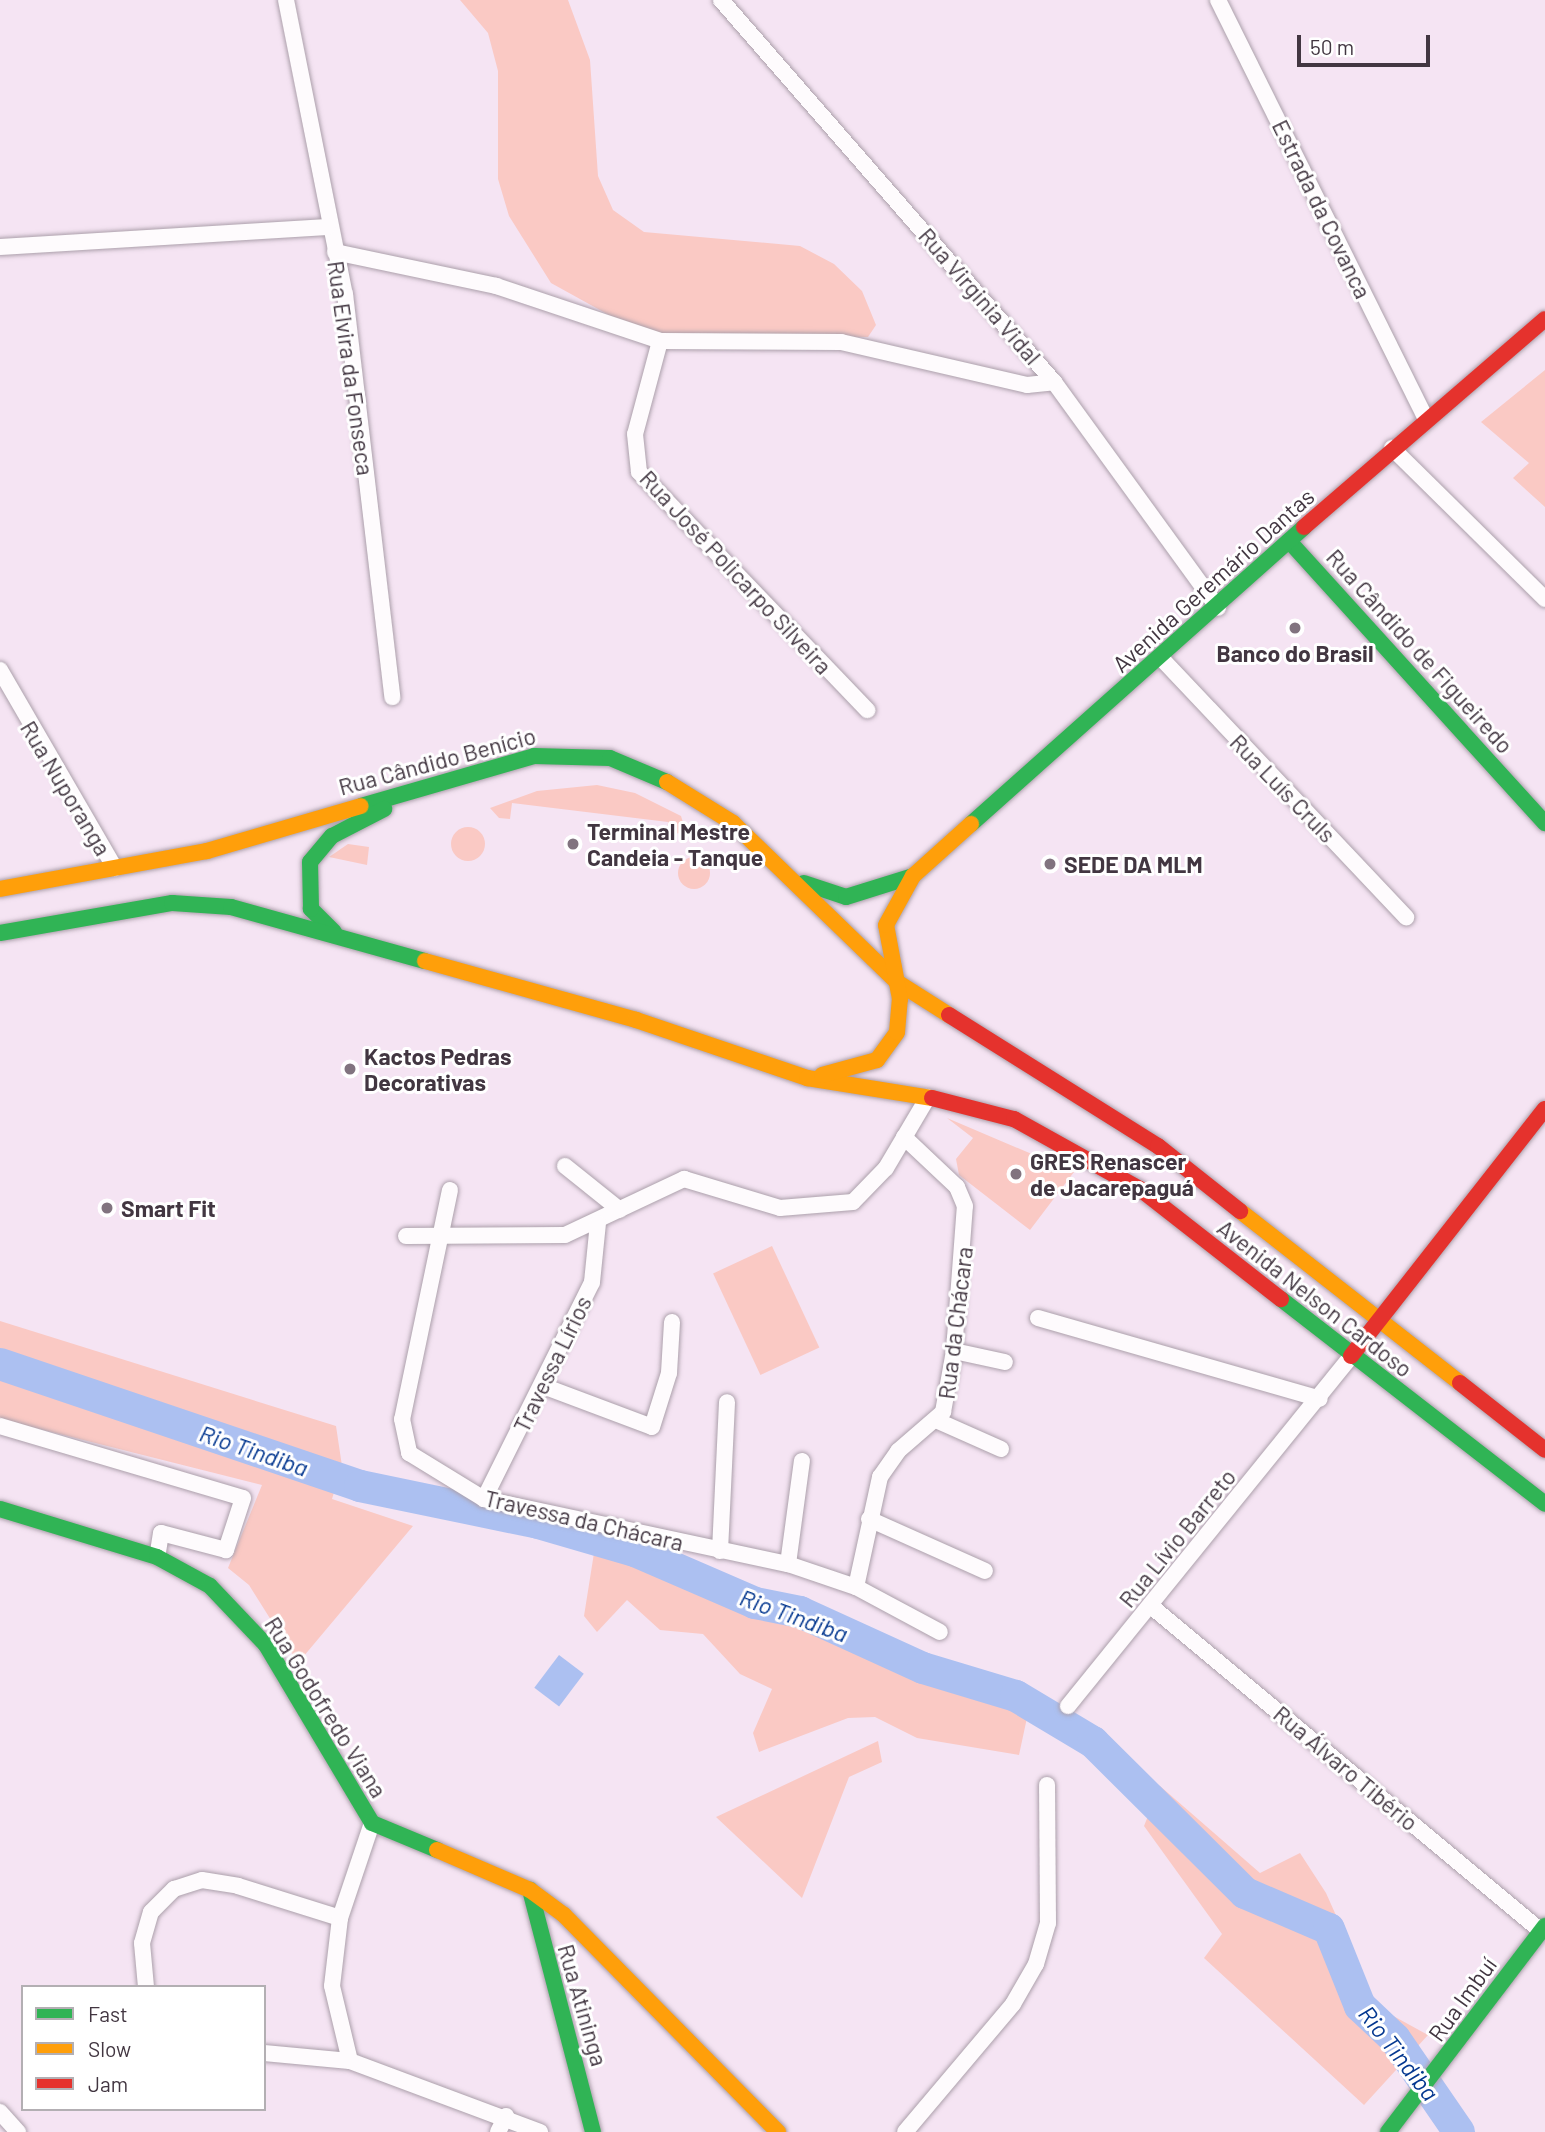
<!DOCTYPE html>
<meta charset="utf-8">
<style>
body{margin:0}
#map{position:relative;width:1545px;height:2132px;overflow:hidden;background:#f5e4f3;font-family:Barlow,sans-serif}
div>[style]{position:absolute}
.green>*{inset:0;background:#fac9c4;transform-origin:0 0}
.round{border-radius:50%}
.water>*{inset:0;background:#acc0f1;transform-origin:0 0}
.river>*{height:32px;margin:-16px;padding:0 16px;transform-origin:16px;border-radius:16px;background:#acc0f1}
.roads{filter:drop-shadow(0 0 2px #aca0ab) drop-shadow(0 0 2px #aca0ab)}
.street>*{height:16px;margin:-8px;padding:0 8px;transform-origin:8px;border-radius:8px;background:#fefbfd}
.fast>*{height:16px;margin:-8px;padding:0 8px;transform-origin:8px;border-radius:8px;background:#30b455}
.slow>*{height:16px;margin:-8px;padding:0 8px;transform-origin:8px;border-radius:8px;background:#ff9f0a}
.jam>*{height:16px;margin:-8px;padding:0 8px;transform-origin:8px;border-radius:8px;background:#e5322d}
.dots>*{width:19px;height:19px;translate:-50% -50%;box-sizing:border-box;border:4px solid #fff;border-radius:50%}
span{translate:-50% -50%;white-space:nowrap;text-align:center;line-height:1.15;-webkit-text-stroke:6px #fff;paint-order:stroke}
.street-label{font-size:23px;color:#423641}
.poi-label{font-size:23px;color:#423641;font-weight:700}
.left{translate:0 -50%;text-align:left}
.water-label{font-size:24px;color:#053890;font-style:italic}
.legend{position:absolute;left:21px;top:1985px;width:245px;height:126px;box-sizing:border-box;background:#fff;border:2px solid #b3afb3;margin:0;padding:9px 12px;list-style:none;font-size:21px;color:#423641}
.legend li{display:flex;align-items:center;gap:14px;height:35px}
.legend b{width:35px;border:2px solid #b3afb3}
.scale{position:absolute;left:1297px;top:35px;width:133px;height:32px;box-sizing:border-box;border:4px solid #423641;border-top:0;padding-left:9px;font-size:21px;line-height:24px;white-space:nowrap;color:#423641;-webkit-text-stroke:5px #fff;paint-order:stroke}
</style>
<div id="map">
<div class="green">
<div style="clip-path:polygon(460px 0,568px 0,590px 60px,598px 176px,613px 210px,644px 232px,800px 246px,834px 264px,862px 291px,876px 325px,868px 337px,669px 335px,627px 325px,551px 283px,509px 216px,498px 179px,498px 71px,488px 33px)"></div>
<div style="clip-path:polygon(1545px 370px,1545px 507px,1513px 478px,1529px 463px,1481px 422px)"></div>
<div style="clip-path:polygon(597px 785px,635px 793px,681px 816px,686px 832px,667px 835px,668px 822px,512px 803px,510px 819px,499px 818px,490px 808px,537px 791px)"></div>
<div class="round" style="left:451px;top:827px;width:34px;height:34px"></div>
<div style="clip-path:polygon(348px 844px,369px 847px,367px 865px,329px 857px)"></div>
<div class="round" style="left:678px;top:857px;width:32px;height:32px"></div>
<div style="clip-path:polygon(947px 1118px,1074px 1172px,1030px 1230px,959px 1175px,956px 1159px,973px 1138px)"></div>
<div style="left:772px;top:1246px;width:112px;height:65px;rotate:65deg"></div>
<div style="clip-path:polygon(0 1321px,336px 1426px,342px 1466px,332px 1499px,413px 1526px,298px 1663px,249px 1585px,228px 1568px,262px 1485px,0 1419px)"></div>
<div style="clip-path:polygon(594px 1553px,856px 1640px,923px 1675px,1005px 1699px,1028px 1713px,1019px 1755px,917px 1738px,875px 1717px,848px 1718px,759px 1752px,753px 1733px,772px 1689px,740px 1674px,703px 1634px,660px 1630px,627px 1600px,597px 1632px,584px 1616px)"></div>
<div style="clip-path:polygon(878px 1741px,882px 1762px,849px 1777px,802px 1898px,716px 1817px)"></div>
<div style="clip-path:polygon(1160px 1786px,1260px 1873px,1300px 1853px,1326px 1893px,1377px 2007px,1428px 2035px,1364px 2105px,1204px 1958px,1222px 1934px,1144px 1826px)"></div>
</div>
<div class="water">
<div style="left:559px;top:1655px;width:31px;height:41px;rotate:37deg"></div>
</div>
<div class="river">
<div style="left:0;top:1364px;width:380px;rotate:18.7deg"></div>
<div style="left:360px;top:1486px;width:182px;rotate:11.7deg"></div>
<div style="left:538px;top:1523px;width:101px;rotate:16.1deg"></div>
<div style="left:635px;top:1551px;width:131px;rotate:23.4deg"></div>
<div style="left:755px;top:1603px;width:46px;rotate:11.3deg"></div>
<div style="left:800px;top:1612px;width:135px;rotate:24.5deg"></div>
<div style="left:923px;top:1668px;width:97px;rotate:16.8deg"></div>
<div style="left:1016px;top:1696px;width:90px;rotate:30.9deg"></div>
<div style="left:1093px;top:1742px;width:214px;rotate:44.8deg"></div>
<div style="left:1245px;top:1893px;width:91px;rotate:23.2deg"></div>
<div style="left:1329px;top:1929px;width:83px;rotate:68.1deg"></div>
<div style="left:1360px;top:2006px;width:48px;rotate:43.3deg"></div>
<div style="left:1395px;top:2039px;width:113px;rotate:55.5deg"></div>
</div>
<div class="roads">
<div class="street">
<div style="left:286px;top:0;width:300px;rotate:78.7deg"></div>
<div style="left:345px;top:294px;width:406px;rotate:83.3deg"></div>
<div style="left:721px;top:0;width:507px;rotate:48.92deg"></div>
<div style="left:1054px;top:382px;width:279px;rotate:54deg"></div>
<div style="left:1218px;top:0;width:468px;rotate:63.6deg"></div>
<div style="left:0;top:247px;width:328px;rotate:-3.5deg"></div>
<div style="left:335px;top:252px;width:165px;rotate:11.9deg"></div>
<div style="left:496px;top:286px;width:173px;rotate:18.5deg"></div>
<div style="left:660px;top:341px;width:181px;rotate:0.3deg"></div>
<div style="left:841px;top:342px;width:191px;rotate:13deg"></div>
<div style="left:1027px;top:385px;width:27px;rotate:-6deg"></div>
<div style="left:660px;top:341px;width:96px;rotate:105deg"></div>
<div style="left:635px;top:434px;width:38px;rotate:84deg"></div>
<div style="left:639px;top:472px;width:330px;rotate:46.2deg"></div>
<div style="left:1392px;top:448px;width:215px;rotate:44.6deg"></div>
<div style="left:1161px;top:658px;width:357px;rotate:46.6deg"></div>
<div style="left:0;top:670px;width:229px;rotate:59.9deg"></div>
<div style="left:565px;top:1166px;width:70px;rotate:38.7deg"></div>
<div style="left:450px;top:1190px;width:234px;rotate:101.8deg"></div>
<div style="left:402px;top:1419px;width:35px;rotate:78deg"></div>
<div style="left:409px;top:1453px;width:88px;rotate:31.5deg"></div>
<div style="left:484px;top:1499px;width:311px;rotate:12.1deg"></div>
<div style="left:788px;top:1564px;width:72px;rotate:18.7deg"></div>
<div style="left:856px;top:1587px;width:95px;rotate:28.2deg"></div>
<div style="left:406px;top:1236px;width:159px;rotate:-0.4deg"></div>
<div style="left:565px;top:1235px;width:132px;rotate:-25.2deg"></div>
<div style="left:684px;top:1179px;width:100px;rotate:16.8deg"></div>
<div style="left:780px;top:1208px;width:73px;rotate:-4.7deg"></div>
<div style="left:853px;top:1202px;width:47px;rotate:-45.9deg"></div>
<div style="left:886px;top:1168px;width:82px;rotate:-59.4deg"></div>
<div style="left:1038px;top:1318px;width:293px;rotate:16deg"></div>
<div style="left:954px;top:1351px;width:52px;rotate:12.2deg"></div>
<div style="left:543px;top:1386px;width:116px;rotate:20.6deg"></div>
<div style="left:652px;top:1427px;width:57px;rotate:-72.5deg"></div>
<div style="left:669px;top:1373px;width:51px;rotate:-86.6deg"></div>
<div style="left:938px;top:1421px;width:69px;rotate:24deg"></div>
<div style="left:0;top:1426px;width:253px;rotate:16.5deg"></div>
<div style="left:243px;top:1498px;width:55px;rotate:108.1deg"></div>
<div style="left:226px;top:1550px;width:67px;rotate:-165.3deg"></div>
<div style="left:161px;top:1533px;width:24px;rotate:99deg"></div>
<div style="left:484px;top:1499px;width:242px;rotate:-63.5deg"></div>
<div style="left:592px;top:1282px;width:59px;rotate:-84.2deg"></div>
<div style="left:869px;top:1519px;width:127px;rotate:24.1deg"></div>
<div style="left:720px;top:1551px;width:149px;rotate:-87.3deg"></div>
<div style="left:788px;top:1564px;width:104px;rotate:-82.3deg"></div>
<div style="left:856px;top:1587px;width:113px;rotate:-77.7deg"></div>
<div style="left:880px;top:1477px;width:32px;rotate:-55deg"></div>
<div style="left:898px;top:1451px;width:60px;rotate:-40.9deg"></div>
<div style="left:943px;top:1412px;width:62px;rotate:-79.8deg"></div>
<div style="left:954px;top:1351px;width:145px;rotate:-85.7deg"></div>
<div style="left:965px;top:1206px;width:21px;rotate:-113deg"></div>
<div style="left:957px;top:1187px;width:73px;rotate:-136.7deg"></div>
<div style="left:1151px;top:1606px;width:508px;rotate:39.81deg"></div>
<div style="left:1068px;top:1706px;width:450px;rotate:-51deg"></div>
<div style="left:340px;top:1918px;width:68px;rotate:96.7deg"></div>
<div style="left:332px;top:1986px;width:77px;rotate:76.5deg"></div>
<div style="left:146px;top:1987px;width:44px;rotate:-95.2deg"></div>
<div style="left:142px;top:1943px;width:32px;rotate:-74deg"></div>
<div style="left:151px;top:1912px;width:33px;rotate:-45deg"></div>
<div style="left:174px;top:1889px;width:29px;rotate:-18deg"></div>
<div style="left:202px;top:1880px;width:36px;rotate:9deg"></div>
<div style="left:238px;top:1886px;width:107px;rotate:17.4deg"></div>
<div style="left:340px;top:1918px;width:100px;rotate:-71.4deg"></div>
<div style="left:264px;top:2053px;width:86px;rotate:5.3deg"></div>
<div style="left:350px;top:2061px;width:203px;rotate:20.5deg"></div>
<div style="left:0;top:2112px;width:27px;rotate:48deg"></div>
<div style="left:498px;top:2132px;width:18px;rotate:-63deg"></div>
<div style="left:905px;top:2132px;width:167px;rotate:-49.8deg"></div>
<div style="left:1013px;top:2004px;width:46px;rotate:-60.1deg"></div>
<div style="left:1036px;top:1964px;width:43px;rotate:-73.7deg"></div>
<div style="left:1048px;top:1923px;width:138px;rotate:-90.4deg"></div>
</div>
<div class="fast">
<div style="left:1289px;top:541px;width:381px;rotate:47.8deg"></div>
<div style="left:361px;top:806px;width:180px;rotate:-16.1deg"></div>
<div style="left:534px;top:756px;width:76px;rotate:1.5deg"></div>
<div style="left:610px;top:758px;width:62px;rotate:22.8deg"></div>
<div style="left:971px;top:824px;width:446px;rotate:-41.7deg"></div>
<div style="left:804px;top:883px;width:44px;rotate:18.4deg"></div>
<div style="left:846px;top:897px;width:70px;rotate:-17.4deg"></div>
<div style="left:334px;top:932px;width:33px;rotate:-135deg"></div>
<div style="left:311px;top:909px;width:47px;rotate:-91.2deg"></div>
<div style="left:310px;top:862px;width:34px;rotate:-50deg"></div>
<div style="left:332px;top:836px;width:59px;rotate:-27.4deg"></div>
<div style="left:0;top:933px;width:175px;rotate:-9.9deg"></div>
<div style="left:172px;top:903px;width:59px;rotate:3.9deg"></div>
<div style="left:231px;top:907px;width:201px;rotate:15.6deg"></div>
<div style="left:1281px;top:1299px;width:334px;rotate:37.8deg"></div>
<div style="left:0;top:1509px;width:164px;rotate:17deg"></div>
<div style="left:157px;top:1557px;width:60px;rotate:28.7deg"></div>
<div style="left:210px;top:1586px;width:81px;rotate:46.5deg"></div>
<div style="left:266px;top:1645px;width:207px;rotate:59.2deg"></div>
<div style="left:372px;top:1823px;width:70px;rotate:22.6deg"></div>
<div style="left:530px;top:1890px;width:250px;rotate:75.4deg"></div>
<div style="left:1388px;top:2132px;width:259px;rotate:-52.7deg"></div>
</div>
<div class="slow">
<div style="left:667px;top:782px;width:78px;rotate:31.8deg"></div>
<div style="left:733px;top:823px;width:228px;rotate:44.1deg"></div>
<div style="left:897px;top:982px;width:62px;rotate:32.4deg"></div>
<div style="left:0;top:889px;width:210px;rotate:-10.4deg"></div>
<div style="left:207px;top:851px;width:160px;rotate:-16.3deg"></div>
<div style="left:425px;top:961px;width:219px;rotate:15.6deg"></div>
<div style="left:636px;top:1020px;width:181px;rotate:18.7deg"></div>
<div style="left:807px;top:1078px;width:127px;rotate:9.1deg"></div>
<div style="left:822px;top:1075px;width:57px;rotate:-15.3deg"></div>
<div style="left:877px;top:1060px;width:34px;rotate:-54deg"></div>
<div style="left:897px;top:1032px;width:33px;rotate:-85deg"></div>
<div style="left:900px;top:999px;width:75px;rotate:-100.7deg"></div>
<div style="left:886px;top:925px;width:56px;rotate:-61.1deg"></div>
<div style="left:913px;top:876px;width:78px;rotate:-41.9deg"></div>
<div style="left:1240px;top:1211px;width:279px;rotate:38deg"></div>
<div style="left:437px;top:1850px;width:101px;rotate:23.3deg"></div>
<div style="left:530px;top:1890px;width:42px;rotate:36.3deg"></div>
<div style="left:564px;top:1915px;width:305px;rotate:45.4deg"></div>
</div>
<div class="jam">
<div style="left:1304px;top:527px;width:318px;rotate:-40.8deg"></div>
<div style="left:949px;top:1015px;width:247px;rotate:32.1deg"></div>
<div style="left:1158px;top:1146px;width:105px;rotate:38.4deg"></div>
<div style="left:932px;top:1098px;width:85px;rotate:14.4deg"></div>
<div style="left:1014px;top:1119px;width:144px;rotate:29.1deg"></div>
<div style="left:1140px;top:1189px;width:179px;rotate:38deg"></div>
<div style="left:1351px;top:1356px;width:314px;rotate:-51.9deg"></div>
<div style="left:1460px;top:1383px;width:108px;rotate:38.2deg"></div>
</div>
</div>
<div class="dots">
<div style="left:1295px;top:628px;background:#81737f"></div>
<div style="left:573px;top:844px;background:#81737f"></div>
<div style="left:1050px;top:864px;background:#81737f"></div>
<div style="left:350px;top:1069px;background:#81737f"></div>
<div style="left:1016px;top:1174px;background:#81737f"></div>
<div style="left:107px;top:1208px;background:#81737f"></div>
</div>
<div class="street-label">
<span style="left:1322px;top:209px;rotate:64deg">Estrada da Covanca</span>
<span style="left:980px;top:296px;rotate:49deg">Rua Virginia Vidal</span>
<span style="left:351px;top:368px;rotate:82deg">Rua Elvira da Fonseca</span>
<span style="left:736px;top:572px;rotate:47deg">Rua José Policarpo Silveira</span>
<span style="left:1213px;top:580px;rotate:-42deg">Avenida Geremário Dantas</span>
<span style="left:1420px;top:651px;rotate:48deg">Rua Cândido de Figueiredo</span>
<span style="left:437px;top:761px;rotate:-15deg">Rua Cândido Benício</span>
<span style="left:66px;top:788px;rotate:59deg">Rua Nuporanga</span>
<span style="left:1283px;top:788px;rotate:46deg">Rua Luís Cruls</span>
<span style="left:1315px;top:1298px;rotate:38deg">Avenida Nelson Cardoso</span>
<span style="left:955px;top:1323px;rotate:-83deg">Rua da Chácara</span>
<span style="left:552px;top:1364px;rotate:-64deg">Travessa Lírios</span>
<span style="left:584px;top:1520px;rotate:13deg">Travessa da Chácara</span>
<span style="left:1177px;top:1538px;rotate:-51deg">Rua Lívio Barreto</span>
<span style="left:326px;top:1707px;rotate:58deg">Rua Godofredo Viana</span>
<span style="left:1346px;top:1768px;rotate:40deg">Rua Álvaro Tibério</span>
<span style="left:1462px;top:1999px;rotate:-54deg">Rua Imbuí</span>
<span style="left:583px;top:2005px;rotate:74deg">Rua Atininga</span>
</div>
<div class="poi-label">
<span style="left:1295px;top:653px">Banco do Brasil</span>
<span class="left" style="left:587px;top:844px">Terminal Mestre<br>Candeia - Tanque</span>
<span class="left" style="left:1064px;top:864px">SEDE DA MLM</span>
<span class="left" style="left:364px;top:1069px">Kactos Pedras<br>Decorativas</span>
<span class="left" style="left:1030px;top:1174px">GRES Renascer<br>de Jacarepaguá</span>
<span class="left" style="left:121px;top:1208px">Smart Fit</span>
</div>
<div class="water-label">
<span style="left:254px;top:1450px;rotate:19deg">Rio Tindiba</span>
<span style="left:794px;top:1615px;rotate:20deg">Rio Tindiba</span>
<span style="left:1399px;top:2053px;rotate:52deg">Rio Tindiba</span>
</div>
<ul class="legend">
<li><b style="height:9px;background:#30b455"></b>Fast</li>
<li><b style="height:9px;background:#ff9f0a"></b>Slow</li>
<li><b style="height:9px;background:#e5322d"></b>Jam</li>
</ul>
<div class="scale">50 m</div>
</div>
